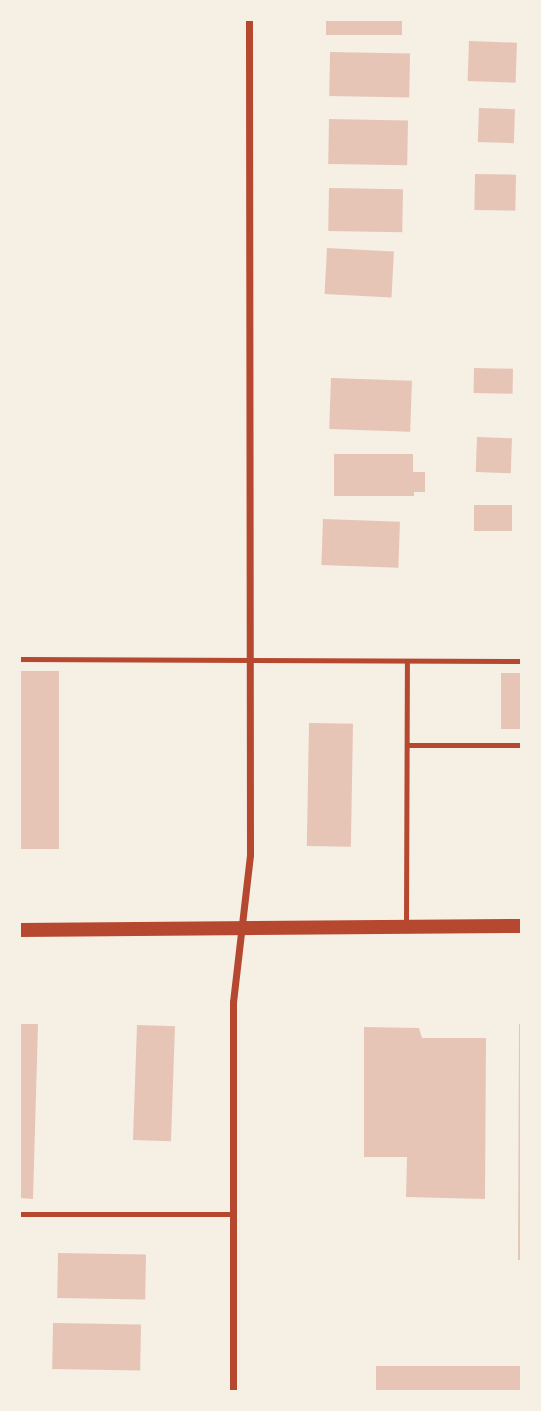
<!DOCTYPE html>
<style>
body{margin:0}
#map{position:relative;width:541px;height:1411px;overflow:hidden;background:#f6efe4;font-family:"Roboto Condensed",sans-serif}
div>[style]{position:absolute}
.building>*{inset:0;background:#e6c5b7;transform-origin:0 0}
.service>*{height:5px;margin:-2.5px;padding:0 2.5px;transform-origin:2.5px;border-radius:2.5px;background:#b5482f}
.minor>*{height:7px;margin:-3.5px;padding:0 3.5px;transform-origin:3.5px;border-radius:3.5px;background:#b5482f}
.secondary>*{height:14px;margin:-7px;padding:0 7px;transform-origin:7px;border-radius:7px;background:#b5482f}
span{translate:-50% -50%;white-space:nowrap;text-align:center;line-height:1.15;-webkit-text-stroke:5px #f6efe4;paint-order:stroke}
.frame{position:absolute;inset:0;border:21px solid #f6efe4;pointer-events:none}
</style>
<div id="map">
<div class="building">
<div style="left:326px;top:19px;width:76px;height:16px"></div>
<div style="left:469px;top:41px;width:48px;height:40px;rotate:2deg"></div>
<div style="left:330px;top:52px;width:80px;height:44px;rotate:1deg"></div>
<div style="left:479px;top:108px;width:36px;height:34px;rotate:2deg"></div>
<div style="left:329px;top:119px;width:79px;height:45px;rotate:1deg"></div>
<div style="left:475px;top:174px;width:41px;height:36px;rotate:1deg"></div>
<div style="left:329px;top:188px;width:74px;height:43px;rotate:1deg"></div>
<div style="left:327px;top:248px;width:67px;height:46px;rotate:3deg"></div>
<div style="left:474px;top:368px;width:39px;height:25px;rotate:1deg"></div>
<div style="left:331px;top:378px;width:81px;height:51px;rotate:2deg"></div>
<div style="left:477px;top:437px;width:35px;height:35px;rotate:2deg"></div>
<div style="clip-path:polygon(334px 454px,413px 454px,413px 472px,425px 472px,425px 492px,414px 492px,414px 496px,334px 496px)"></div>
<div style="left:474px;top:505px;width:38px;height:26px"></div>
<div style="left:323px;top:519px;width:77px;height:46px;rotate:2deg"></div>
<div style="left:19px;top:671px;width:40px;height:178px"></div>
<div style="left:501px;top:673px;width:21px;height:56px"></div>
<div style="left:309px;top:723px;width:44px;height:123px;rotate:1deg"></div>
<div style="clip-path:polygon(19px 1024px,38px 1024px,33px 1199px,19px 1198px)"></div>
<div style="clip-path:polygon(519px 1024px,522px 1024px,522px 1260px,518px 1260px)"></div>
<div style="left:137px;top:1025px;width:38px;height:115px;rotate:2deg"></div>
<div style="clip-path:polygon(364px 1027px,419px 1028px,422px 1038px,486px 1038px,485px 1199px,406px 1197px,407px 1157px,364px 1157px)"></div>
<div style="left:58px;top:1253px;width:88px;height:45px;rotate:1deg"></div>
<div style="left:53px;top:1323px;width:88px;height:46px;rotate:1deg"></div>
<div style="left:376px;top:1366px;width:146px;height:26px"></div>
</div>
<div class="service">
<div style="left:19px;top:659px;width:503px;rotate:0.23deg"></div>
<div style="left:407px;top:745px;width:115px"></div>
<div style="left:406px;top:924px;width:263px;rotate:-89.8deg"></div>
<div style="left:19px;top:1214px;width:213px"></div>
</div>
<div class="minor">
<div style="left:233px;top:1392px;width:390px;rotate:-90deg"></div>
<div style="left:233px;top:1002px;width:148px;rotate:-83.4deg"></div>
<div style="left:250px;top:855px;width:836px;rotate:-90.07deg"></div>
</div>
<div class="secondary">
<div style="left:19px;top:930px;width:503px;rotate:-0.46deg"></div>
</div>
<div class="frame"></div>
</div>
